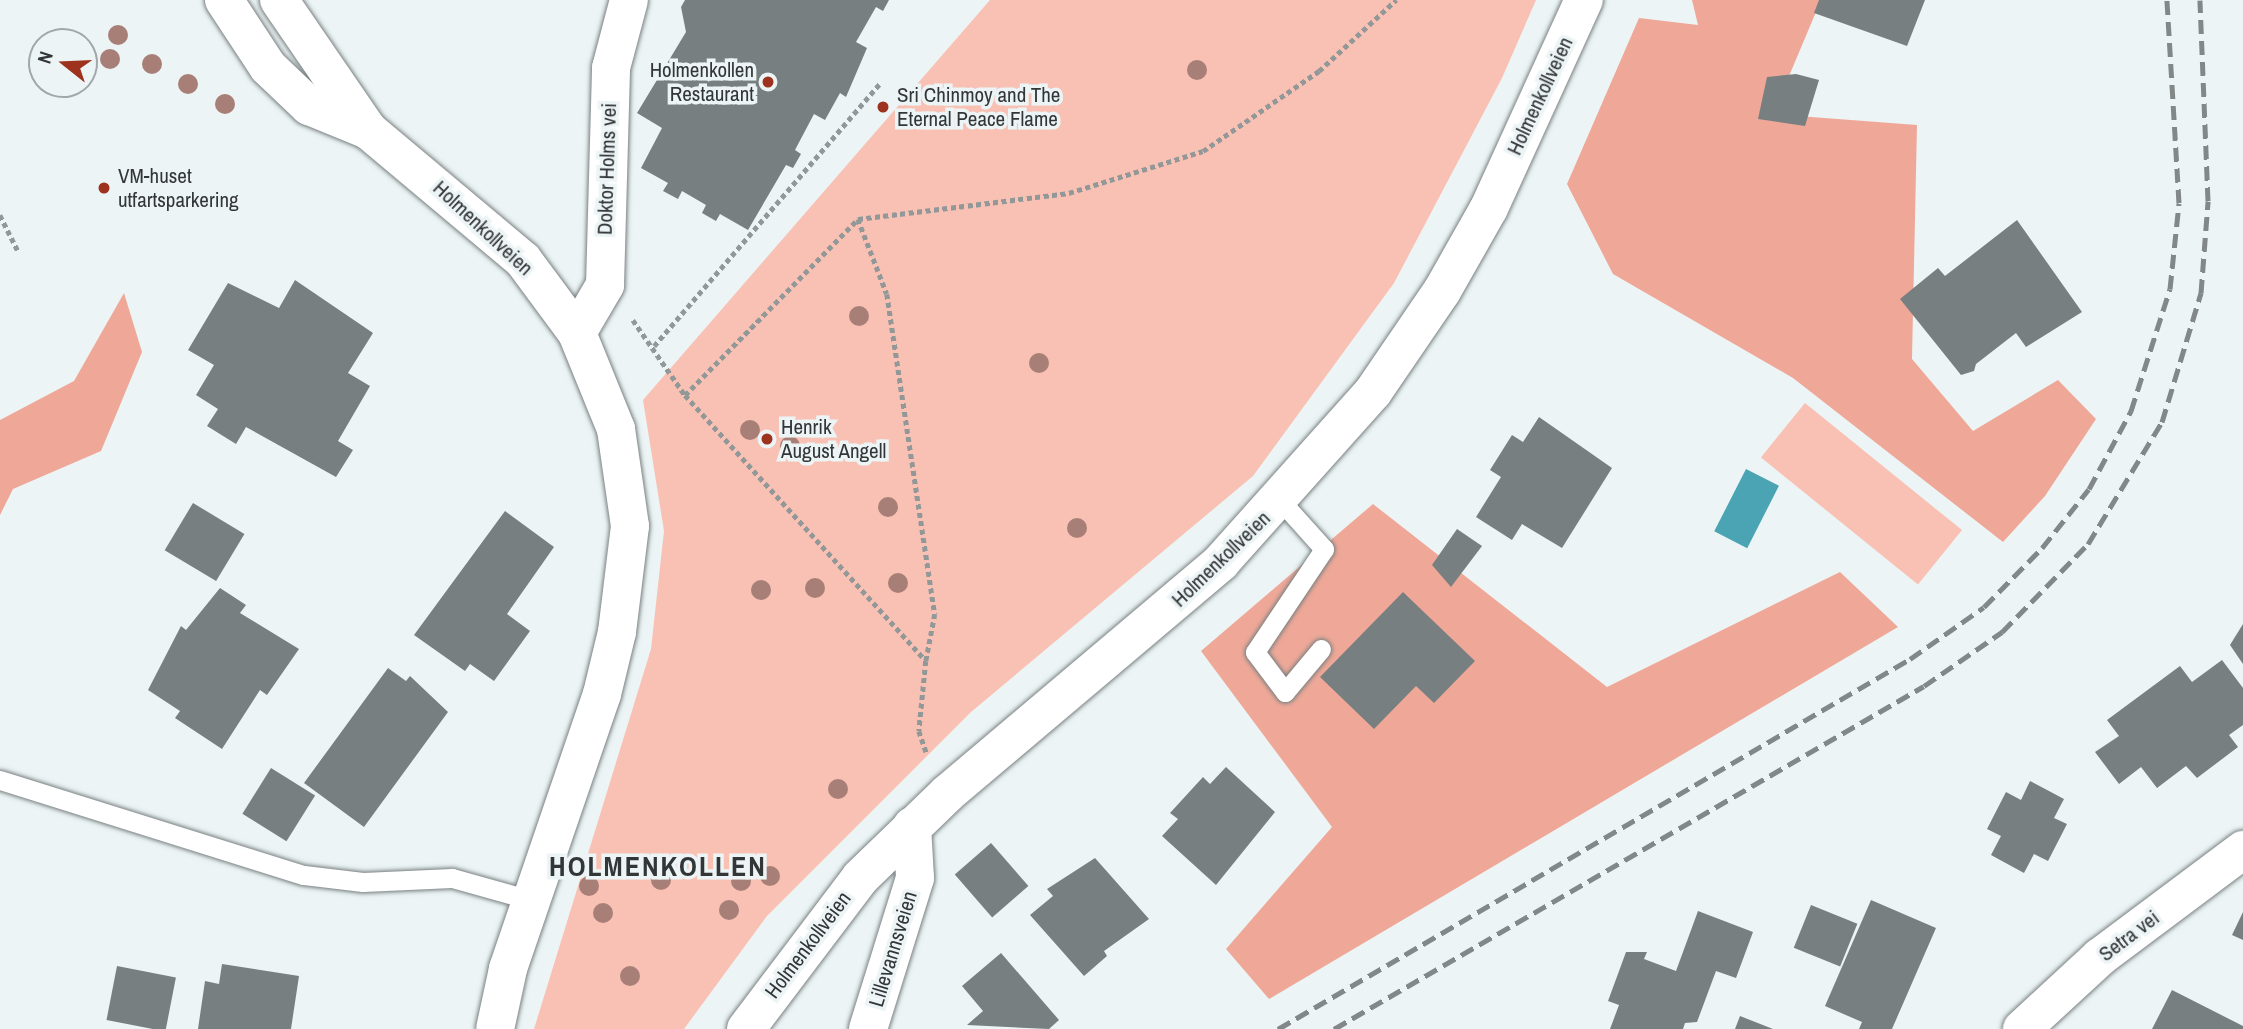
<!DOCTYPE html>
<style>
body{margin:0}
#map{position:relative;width:2243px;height:1029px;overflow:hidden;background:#ecf4f5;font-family:"Archivo Narrow",sans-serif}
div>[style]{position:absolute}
.green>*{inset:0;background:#f9c0b4;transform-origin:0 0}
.forest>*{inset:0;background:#efa898}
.water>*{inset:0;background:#4aa4b3;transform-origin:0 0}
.building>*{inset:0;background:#787f80;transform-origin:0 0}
.path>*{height:4.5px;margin-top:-2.25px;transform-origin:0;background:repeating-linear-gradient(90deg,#929898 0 5px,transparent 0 8.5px)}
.roads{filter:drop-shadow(0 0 2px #798081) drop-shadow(0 0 2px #798081)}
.lane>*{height:19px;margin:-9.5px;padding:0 9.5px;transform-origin:9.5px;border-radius:9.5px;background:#fff}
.street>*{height:38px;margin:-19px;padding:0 19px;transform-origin:19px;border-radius:19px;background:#fff}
.secondary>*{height:38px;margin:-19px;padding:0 19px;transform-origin:19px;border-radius:19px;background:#fff}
.rail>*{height:5px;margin-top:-2.5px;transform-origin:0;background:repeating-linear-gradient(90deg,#828788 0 14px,transparent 0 21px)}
.trees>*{width:20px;height:20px;margin:-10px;border-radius:50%;background:#a87f77}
.dots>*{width:19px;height:19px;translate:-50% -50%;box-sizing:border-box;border:4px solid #ecf4f5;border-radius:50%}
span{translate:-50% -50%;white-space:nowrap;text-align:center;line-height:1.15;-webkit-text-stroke:7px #ecf4f5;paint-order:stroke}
.poi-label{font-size:21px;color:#333636}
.right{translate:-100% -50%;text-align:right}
.left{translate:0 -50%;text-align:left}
.street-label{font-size:21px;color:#333636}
.district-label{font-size:28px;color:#333636;font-weight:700;letter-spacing:2px}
.north{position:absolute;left:28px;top:28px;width:70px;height:70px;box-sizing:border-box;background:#ecf4f5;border:2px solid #a2a8a9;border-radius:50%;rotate:288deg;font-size:19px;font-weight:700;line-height:28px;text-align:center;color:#333636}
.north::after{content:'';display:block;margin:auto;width:24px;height:32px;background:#9d331f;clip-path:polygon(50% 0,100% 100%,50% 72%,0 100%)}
</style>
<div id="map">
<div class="green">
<div style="clip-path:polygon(990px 0,1536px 0,1502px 78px,1394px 283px,1253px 476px,971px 712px,767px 916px,684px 1029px,534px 1029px,651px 649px,664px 531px,643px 400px)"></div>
<div style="left:1805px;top:403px;width:202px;height:70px;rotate:39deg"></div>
</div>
<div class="forest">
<div style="clip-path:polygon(1692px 0,1821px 0,1773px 114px,1917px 125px,1912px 359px,1973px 431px,2058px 380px,2096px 419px,2045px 496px,2003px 542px,1793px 378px,1613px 274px,1567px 184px,1639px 18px,1698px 25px)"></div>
<div style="clip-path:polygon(124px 293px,142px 352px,101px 451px,13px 489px,0 515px,0 420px,74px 381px)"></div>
<div style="clip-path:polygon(1373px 504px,1607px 687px,1840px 572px,1898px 627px,1269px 999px,1226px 949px,1332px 827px,1201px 651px)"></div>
</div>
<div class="water">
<div style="left:1746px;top:469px;width:37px;height:70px;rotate:27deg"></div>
</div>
<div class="building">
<div style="clip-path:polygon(685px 0,889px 0,883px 11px,876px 7px,856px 42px,867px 48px,846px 97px,840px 93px,825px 120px,814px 114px,795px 150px,801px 154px,793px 168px,786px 165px,748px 230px,720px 214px,716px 221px,702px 213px,706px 205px,682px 191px,678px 199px,663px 191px,668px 183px,641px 168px,662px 128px,637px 113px,686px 32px,681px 7px)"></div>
<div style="clip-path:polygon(1819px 0,1925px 0,1907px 46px,1814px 13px)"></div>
<div style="clip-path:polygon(1796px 74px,1819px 80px,1805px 126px,1758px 119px,1767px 77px)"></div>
<div style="clip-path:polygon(2017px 220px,2082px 312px,2026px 347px,2016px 333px,1976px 364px,1974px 371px,1961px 375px,1900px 299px,1938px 268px,1945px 276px)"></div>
<div style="clip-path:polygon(295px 280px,373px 333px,348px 373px,370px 386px,338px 441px,353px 450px,336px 477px,246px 427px,236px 444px,207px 426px,218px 409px,196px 395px,214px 365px,188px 350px,228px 283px,279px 308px)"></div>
<div style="clip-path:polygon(1539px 417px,1612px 468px,1562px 548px,1522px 524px,1512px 540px,1476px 517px,1501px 477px,1490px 470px,1512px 435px,1523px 442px)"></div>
<div style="left:193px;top:503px;width:60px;height:55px;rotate:31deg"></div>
<div style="clip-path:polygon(505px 511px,554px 547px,507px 614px,530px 631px,494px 681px,470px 664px,465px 671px,414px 635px)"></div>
<div style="clip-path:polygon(1457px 529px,1482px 546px,1451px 587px,1432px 565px)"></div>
<div style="clip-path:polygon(220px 588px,246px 605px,240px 613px,299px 649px,267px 695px,260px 690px,222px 749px,175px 718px,180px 711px,148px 690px,181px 626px,186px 630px)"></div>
<div style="clip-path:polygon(1403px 592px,1475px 661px,1434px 703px,1416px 686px,1374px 729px,1320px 677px)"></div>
<div style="clip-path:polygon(2243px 624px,2243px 664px,2230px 645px)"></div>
<div style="clip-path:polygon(2222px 660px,2243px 688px,2243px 725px,2229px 735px,2238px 747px,2197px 778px,2186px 766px,2157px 788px,2141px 767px,2119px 784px,2095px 752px,2119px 736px,2107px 720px,2180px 666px,2192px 682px)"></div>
<div style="clip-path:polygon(388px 668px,406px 681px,410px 676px,448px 712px,364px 827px,304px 783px)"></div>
<div style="clip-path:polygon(1226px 767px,1275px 812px,1216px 885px,1162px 836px,1178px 819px,1170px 813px,1203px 777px,1210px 784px)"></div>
<div style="left:271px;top:768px;width:52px;height:54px;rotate:32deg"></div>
<div style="clip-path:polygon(2030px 781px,2064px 799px,2054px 818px,2067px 824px,2048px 861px,2034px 854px,2024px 873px,1991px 855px,2001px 836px,1987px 829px,2006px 792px,2021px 800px)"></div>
<div style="left:991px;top:843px;width:57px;height:48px;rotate:49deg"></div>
<div style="clip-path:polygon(1095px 858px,1149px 919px,1104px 951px,1107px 956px,1084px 976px,1030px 915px,1053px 896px,1047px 889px)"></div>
<div style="clip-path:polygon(1871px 900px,1936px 928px,1892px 1029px,1859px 1029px,1862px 1022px,1825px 1006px)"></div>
<div style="left:1811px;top:905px;width:50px;height:46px;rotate:22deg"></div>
<div style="clip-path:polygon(1698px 911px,1753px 932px,1736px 978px,1716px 971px,1697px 1022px,1685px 1023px,1683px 1029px,1610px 1029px,1619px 1005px,1608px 1001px,1626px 952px,1647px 952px,1644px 959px,1676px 971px)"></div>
<div style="clip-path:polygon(2243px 912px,2243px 940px,2232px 935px)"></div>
<div style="clip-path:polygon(1001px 953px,1059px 1020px,1049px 1029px,967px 1025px,983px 1011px,962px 986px)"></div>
<div style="clip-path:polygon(222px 964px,299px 976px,291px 1029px,198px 1029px,205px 981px,219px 984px)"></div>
<div style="left:117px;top:966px;width:60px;height:55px;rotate:11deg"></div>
<div style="clip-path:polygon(2172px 990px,2243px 1026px,2243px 1029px,2152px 1029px)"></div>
<div style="clip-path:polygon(1740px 1016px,1773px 1029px,1735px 1029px)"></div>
</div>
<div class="path">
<div style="left:0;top:215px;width:40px;rotate:63.4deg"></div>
<div style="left:858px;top:219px;width:80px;rotate:68.9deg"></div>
<div style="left:887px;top:294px;width:324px;rotate:81.5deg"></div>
<div style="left:935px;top:614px;width:48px;rotate:100.8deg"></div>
<div style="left:633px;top:320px;width:91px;rotate:55.3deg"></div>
<div style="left:685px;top:395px;width:359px;rotate:47.8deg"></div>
<div style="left:926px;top:661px;width:70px;rotate:95.7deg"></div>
<div style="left:919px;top:731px;width:24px;rotate:71deg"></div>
<div style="left:654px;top:346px;width:347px;rotate:-49.3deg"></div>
<div style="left:685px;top:395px;width:247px;rotate:-45.5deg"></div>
<div style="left:858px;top:219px;width:213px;rotate:-7deg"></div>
<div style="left:1069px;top:193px;width:140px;rotate:-17.4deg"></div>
<div style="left:1203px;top:151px;width:141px;rotate:-34.6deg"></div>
<div style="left:1319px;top:71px;width:105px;rotate:-42.7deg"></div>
</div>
<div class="roads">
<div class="lane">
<div style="left:1280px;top:500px;width:66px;rotate:48.1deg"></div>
<div style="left:1324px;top:549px;width:124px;rotate:123.8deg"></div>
<div style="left:1255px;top:652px;width:50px;rotate:53.1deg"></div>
<div style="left:1285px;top:692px;width:56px;rotate:-50.1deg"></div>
<div style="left:0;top:780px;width:318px;rotate:17.4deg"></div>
<div style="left:304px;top:875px;width:59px;rotate:6.8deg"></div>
<div style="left:363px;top:882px;width:89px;rotate:-2.6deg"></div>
<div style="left:452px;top:878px;width:82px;rotate:15.6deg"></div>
</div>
<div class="street">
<div style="left:577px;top:333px;width:56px;rotate:-59.7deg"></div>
<div style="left:605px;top:285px;width:217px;rotate:-88.4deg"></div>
<div style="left:611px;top:68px;width:70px;rotate:-75.2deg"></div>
<div style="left:868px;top:1029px;width:158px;rotate:-72.7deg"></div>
<div style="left:915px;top:878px;width:52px;rotate:-93.3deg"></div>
</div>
<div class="secondary">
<div style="left:224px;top:0;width:80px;rotate:56.7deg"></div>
<div style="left:268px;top:67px;width:57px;rotate:43.6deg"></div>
<div style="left:309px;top:106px;width:64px;rotate:22.1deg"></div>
<div style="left:368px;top:130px;width:202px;rotate:40deg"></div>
<div style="left:523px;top:260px;width:91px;rotate:53.5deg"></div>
<div style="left:577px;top:333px;width:104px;rotate:67.9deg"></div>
<div style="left:616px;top:429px;width:98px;rotate:81.8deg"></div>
<div style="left:630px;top:526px;width:107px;rotate:97deg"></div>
<div style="left:617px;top:632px;width:64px;rotate:103.6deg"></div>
<div style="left:602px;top:694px;width:291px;rotate:108.9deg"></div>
<div style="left:508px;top:969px;width:61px;rotate:102.2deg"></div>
<div style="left:279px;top:0;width:158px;rotate:55.6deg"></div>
<div style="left:746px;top:1029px;width:189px;rotate:-52.9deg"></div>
<div style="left:860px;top:878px;width:122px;rotate:-44deg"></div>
<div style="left:948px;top:793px;width:358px;rotate:-40.2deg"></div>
<div style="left:1221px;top:562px;width:228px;rotate:-48.2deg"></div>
<div style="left:1373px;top:392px;width:122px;rotate:-55.7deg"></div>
<div style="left:1442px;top:291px;width:95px;rotate:-60.5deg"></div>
<div style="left:1489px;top:208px;width:229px;rotate:-65.5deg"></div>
<div style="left:2022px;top:1029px;width:106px;rotate:-42.7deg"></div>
<div style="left:2100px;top:957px;width:179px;rotate:-36.8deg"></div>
</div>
</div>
<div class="rail">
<div style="left:1278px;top:1029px;width:732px;rotate:-30.35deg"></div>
<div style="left:1910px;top:659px;width:90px;rotate:-35.1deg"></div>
<div style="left:1984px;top:607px;width:83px;rotate:-45.5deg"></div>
<div style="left:2042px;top:548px;width:75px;rotate:-51.5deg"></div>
<div style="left:2089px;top:489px;width:89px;rotate:-61.7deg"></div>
<div style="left:2131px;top:411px;width:128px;rotate:-72.3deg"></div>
<div style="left:2170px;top:289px;width:86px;rotate:-84deg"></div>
<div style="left:2179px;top:203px;width:203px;rotate:-93.4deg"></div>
<div style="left:1334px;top:1029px;width:682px;rotate:-30.17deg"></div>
<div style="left:1924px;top:686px;width:95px;rotate:-34.7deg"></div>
<div style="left:2002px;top:632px;width:123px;rotate:-45.7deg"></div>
<div style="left:2088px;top:544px;width:143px;rotate:-58.8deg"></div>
<div style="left:2162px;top:422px;width:135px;rotate:-73.2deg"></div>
<div style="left:2201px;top:293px;width:92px;rotate:-85.6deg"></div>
<div style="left:2208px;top:201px;width:201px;rotate:-92.3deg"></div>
</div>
<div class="trees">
<div style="left:118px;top:35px"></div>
<div style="left:110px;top:59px"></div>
<div style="left:152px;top:64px"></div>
<div style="left:1197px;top:70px"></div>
<div style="left:188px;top:84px"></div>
<div style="left:225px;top:104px"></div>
<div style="left:859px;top:316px"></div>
<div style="left:1039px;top:363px"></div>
<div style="left:750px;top:430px"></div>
<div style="left:790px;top:446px"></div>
<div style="left:888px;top:507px"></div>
<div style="left:1077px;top:528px"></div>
<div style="left:898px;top:583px"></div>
<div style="left:815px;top:588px"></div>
<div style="left:761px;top:590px"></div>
<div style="left:838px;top:789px"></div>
<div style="left:770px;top:876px"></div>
<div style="left:661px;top:880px"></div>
<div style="left:741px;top:881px"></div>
<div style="left:589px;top:886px"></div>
<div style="left:729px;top:910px"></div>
<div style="left:603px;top:913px"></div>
<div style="left:630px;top:976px"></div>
</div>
<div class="dots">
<div style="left:768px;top:82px;background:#9d331f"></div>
<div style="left:883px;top:107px;background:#9d331f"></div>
<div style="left:104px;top:188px;background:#9d331f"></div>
<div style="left:767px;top:439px;background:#9d331f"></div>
</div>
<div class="poi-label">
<span class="right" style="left:754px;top:82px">Holmenkollen<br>Restaurant</span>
<span class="left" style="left:897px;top:107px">Sri Chinmoy and The<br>Eternal Peace Flame</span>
<span class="left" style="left:118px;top:188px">VM-huset<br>utfartsparkering</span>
<span class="left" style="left:781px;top:439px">Henrik<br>August Angell</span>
</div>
<div class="street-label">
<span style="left:1540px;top:96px;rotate:-65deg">Holmenkollveien</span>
<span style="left:607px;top:169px;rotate:-88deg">Doktor Holms vei</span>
<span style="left:483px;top:228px;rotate:43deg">Holmenkollveien</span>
<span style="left:1221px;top:559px;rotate:-44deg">Holmenkollveien</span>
<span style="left:2129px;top:936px;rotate:-37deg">Setra vei</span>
<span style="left:808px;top:945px;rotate:-53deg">Holmenkollveien</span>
<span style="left:893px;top:949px;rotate:-73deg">Lillevannsveien</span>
</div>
<div class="district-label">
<span style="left:658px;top:866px">HOLMENKOLLEN</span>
</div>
<div class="north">N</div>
</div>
